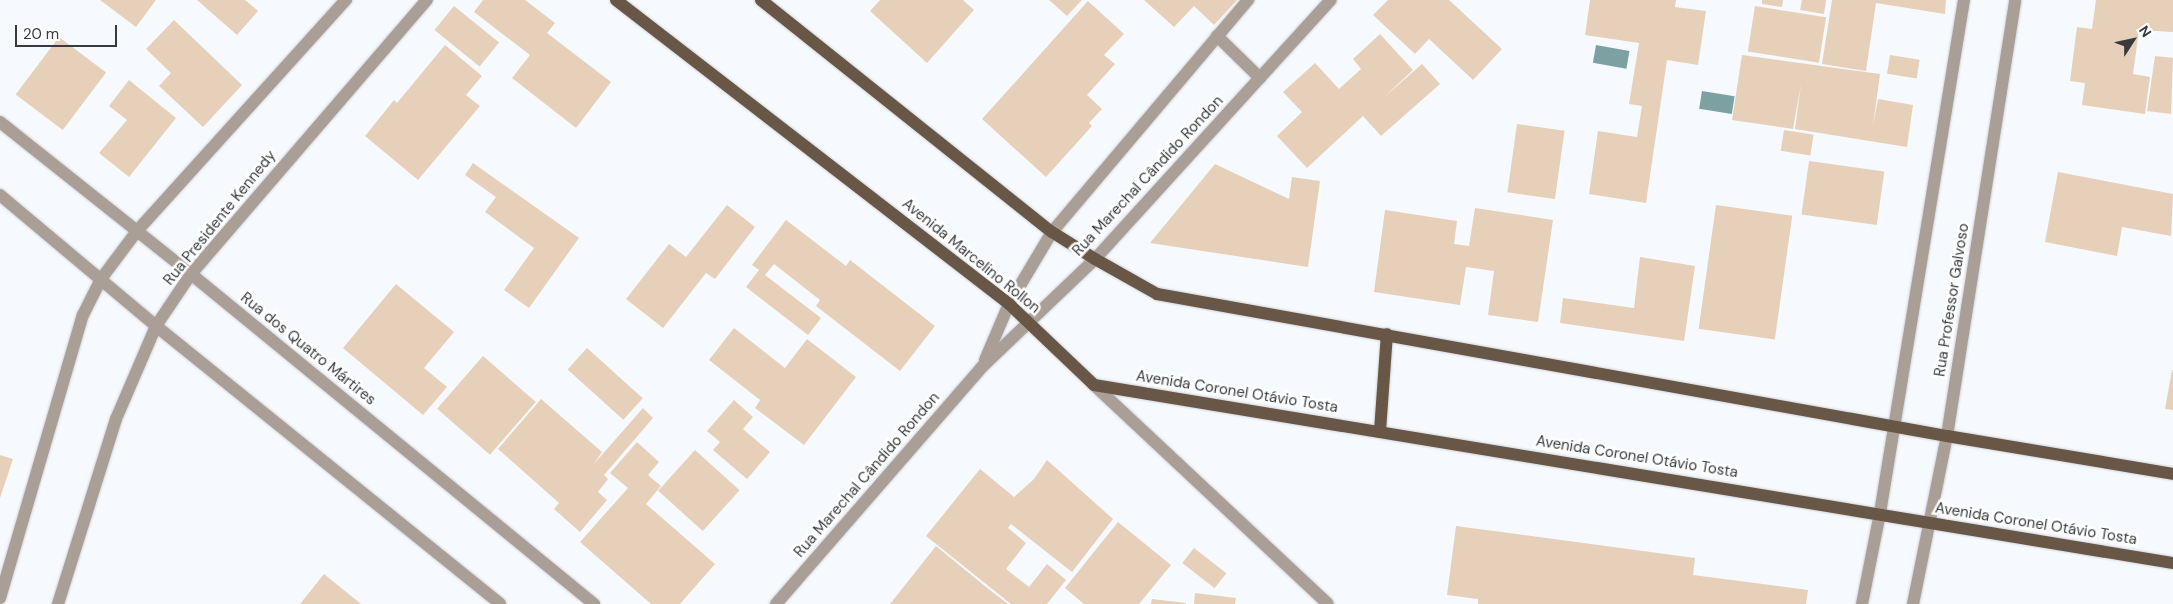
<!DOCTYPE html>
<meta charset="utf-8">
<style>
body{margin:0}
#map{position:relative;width:2173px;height:604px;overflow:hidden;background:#f6f9fe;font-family:"DM Sans",sans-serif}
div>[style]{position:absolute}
.water>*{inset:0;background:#7da1a3;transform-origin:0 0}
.building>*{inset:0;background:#e7d0b9;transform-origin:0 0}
.roads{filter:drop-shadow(0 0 1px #d0d3d8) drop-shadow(0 0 1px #d0d3d8)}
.minor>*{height:12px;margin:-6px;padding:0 6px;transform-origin:6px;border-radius:6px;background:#aa9f96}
.major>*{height:12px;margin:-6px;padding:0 6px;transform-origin:6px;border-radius:6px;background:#685646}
span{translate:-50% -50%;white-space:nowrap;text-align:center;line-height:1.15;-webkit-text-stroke:5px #fff;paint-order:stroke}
.street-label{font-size:15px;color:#383a3e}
.north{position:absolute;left:2108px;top:15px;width:50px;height:50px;-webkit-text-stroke:4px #fff;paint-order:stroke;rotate:55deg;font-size:14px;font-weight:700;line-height:20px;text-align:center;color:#383a3e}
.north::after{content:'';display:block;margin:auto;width:18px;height:22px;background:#383a3e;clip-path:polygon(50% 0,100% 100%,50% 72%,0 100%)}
.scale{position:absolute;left:15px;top:25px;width:102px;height:22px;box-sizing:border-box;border:2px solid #383a3e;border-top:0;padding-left:6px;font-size:15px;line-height:18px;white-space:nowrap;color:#383a3e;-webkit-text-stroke:4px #fff;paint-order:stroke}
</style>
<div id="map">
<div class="water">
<div style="left:1596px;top:45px;width:34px;height:18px;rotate:10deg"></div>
<div style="left:1702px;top:91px;width:33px;height:18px;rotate:9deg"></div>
</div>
<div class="building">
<div style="clip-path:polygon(100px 0,156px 0,136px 27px)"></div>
<div style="clip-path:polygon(197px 0,245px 0,258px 11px,237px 35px)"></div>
<div style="clip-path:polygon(483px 0,525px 0,555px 23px,547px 33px,611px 82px,576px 128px,512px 78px,530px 55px,474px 12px)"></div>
<div style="clip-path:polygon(880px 0,963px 0,974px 10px,927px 63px,870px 11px)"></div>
<div style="clip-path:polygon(1049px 0,1082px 0,1067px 16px)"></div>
<div style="clip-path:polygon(1144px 0,1237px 0,1214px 25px,1194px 6px,1174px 27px)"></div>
<div style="clip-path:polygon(1388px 0,1449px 0,1502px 49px,1473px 80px,1429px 39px,1415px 54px,1373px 15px)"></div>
<div style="clip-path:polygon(1590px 0,1676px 0,1675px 7px,1706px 11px,1698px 65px,1667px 60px,1646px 203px,1589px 194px,1598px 131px,1637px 137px,1642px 106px,1629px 104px,1639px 43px,1585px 35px)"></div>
<div style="clip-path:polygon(1762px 0,1783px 0,1782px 7px,1762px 4px)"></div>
<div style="clip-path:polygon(1802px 0,1826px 0,1824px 14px,1800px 10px)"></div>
<div style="clip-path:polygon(1832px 0,1946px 0,1945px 14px,1876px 3px,1866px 71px,1822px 64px)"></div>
<div style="clip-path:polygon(2096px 0,2173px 0,2173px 32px,2139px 30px,2133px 74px,2150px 77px,2145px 114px,2082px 105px,2085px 83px,2070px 81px,2077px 27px,2092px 29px)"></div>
<div style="clip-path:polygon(1088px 1px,1124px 34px,1104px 55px,1115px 64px,1087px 95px,1102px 109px,1089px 123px,1092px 126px,1046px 177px,982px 119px)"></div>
<div style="left:454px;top:6px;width:58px;height:31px;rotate:39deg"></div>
<div style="left:1755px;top:6px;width:72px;height:46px;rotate:9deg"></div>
<div style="clip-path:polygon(174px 20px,242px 85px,203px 127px,159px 86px,171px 73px,146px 49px)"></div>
<div style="clip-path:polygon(1380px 34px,1413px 70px,1382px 99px,1422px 64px,1440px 84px,1381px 136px,1363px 116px,1307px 168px,1277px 136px,1302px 112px,1283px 92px,1315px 63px,1339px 89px,1361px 69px,1353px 59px)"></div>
<div style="left:59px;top:37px;width:59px;height:72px;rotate:37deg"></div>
<div style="clip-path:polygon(445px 45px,482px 76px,466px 95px,480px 106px,418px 180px,365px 136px,394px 100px,397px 103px)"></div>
<div style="clip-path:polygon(1742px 55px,1880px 74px,1873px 126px,1878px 99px,1913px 105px,1907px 147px,1795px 129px,1801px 84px,1793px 129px,1732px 120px)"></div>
<div style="left:1890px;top:55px;width:30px;height:19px;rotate:9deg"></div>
<div style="clip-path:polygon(2155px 56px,2173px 58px,2171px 114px,2147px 111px)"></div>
<div style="clip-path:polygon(129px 80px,176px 118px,129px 177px,99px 153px,127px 120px,109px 106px)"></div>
<div style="left:1517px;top:124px;width:48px;height:69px;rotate:8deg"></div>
<div style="left:1784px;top:130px;width:30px;height:21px;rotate:9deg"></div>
<div style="left:1809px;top:161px;width:76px;height:54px;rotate:8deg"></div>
<div style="clip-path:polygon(473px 163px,579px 238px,529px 308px,504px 290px,534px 248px,485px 212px,496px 197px,465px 175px)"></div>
<div style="clip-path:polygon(1215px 164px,1289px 199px,1292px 177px,1320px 181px,1308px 267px,1150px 243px)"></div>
<div style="clip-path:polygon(2058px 172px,2173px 194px,2171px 236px,2122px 227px,2117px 256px,2045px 242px)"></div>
<div style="clip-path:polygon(727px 205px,755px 227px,715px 279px,706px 273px,663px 328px,626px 299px,669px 244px,686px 257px)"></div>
<div style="left:1716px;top:205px;width:77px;height:125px;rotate:8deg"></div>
<div style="clip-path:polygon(1475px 208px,1553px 220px,1538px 322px,1488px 315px,1494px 271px,1466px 267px,1460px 305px,1374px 292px,1385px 210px,1457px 221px,1454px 244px,1469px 246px)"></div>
<div style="clip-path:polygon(786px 220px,846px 266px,850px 260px,935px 326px,900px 371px,816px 306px,820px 300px,774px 264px,765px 275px,821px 318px,808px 335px,746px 287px,759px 270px,752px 265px)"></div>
<div style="clip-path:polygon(1640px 257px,1695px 266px,1684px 341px,1560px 323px,1563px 298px,1634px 308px)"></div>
<div style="clip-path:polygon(396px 284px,454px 332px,424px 368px,447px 387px,423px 415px,343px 348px)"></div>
<div style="clip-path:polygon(734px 328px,785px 368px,807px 339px,856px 377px,804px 445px,755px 408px,760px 400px,709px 360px)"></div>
<div style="left:587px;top:348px;width:75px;height:29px;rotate:42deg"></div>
<div style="left:483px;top:356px;width:70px;height:70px;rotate:41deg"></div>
<div style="clip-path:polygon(2172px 370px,2173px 370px,2173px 410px,2165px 409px)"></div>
<div style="clip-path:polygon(541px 399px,602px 452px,593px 465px,643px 408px,653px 418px,604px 475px,608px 479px,598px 492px,607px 500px,580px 532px,554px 509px,559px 503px,498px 449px)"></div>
<div style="clip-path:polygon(734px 400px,753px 417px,743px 429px,770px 452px,747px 479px,713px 450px,720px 442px,707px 431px)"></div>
<div style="clip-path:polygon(637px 442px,659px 462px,648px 475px,661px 486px,646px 504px,715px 564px,680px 604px,651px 604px,580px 542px,628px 488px,610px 473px)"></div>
<div style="left:695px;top:450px;width:60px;height:55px;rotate:42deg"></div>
<div style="clip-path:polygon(0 455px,13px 459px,0 498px)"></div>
<div style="clip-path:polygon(1047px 460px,1113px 519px,1072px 572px,1011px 524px,1008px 528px,1026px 543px,1006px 569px,1029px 587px,1047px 564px,1066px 580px,1047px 604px,1011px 604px,926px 536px,980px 469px,1014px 497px,1034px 479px)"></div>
<div style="clip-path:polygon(1118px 522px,1171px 565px,1139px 604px,1084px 604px,1065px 588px)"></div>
<div style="clip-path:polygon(1456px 526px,1695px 558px,1693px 575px,1808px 590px,1806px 604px,1478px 604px,1478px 599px,1447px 595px)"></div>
<div style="clip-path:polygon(936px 546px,986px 587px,1008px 604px,890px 604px)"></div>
<div style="left:1194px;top:548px;width:41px;height:19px;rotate:38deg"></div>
<div style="clip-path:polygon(324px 574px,361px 604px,300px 604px)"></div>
<div style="clip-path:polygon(1195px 593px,1236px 598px,1235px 604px,1194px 604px)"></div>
<div style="clip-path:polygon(1152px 599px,1186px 603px,1186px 604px,1151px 604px)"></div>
</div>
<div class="roads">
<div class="minor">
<div style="left:1217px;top:36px;width:60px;rotate:44.3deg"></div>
<div style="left:0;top:122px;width:244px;rotate:38.5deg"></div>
<div style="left:191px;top:274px;width:521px;rotate:39.31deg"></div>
<div style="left:0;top:195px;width:204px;rotate:40deg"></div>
<div style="left:156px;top:326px;width:442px;rotate:38.9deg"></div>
<div style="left:985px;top:360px;width:61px;rotate:-66.8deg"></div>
<div style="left:1009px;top:304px;width:84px;rotate:-59.2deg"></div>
<div style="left:1052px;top:232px;width:304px;rotate:-49.8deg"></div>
<div style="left:1094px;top:385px;width:320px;rotate:43.1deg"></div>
<div style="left:0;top:598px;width:295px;rotate:-73.7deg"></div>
<div style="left:83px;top:315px;width:40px;rotate:-63.4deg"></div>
<div style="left:101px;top:279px;width:60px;rotate:-53.1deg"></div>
<div style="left:137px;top:231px;width:312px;rotate:-47.9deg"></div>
<div style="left:58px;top:604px;width:194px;rotate:-72.6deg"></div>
<div style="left:116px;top:419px;width:101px;rotate:-66.7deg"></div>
<div style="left:156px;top:326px;width:63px;rotate:-56.1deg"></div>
<div style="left:191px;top:274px;width:362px;rotate:-49.3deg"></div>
<div style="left:776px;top:604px;width:314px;rotate:-49deg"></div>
<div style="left:982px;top:367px;width:156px;rotate:-43.7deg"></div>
<div style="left:1095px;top:259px;width:350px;rotate:-47.7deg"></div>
<div style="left:1862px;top:604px;width:93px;rotate:-78.8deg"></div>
<div style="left:1880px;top:513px;width:520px;rotate:-80.7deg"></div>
<div style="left:1913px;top:604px;width:171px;rotate:-78.6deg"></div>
<div style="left:1947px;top:436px;width:441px;rotate:-81.1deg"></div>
</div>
<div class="major">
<div style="left:616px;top:0;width:497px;rotate:37.7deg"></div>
<div style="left:1009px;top:304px;width:117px;rotate:43.6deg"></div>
<div style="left:1094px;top:385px;width:1094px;rotate:9.37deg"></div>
<div style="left:761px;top:0;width:372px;rotate:38.6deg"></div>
<div style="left:1052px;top:232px;width:51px;rotate:32.1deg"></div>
<div style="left:1095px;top:259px;width:71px;rotate:29.4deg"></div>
<div style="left:1157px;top:294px;width:803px;rotate:10.19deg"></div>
<div style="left:1947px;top:436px;width:229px;rotate:9.5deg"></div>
<div style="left:1380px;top:431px;width:97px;rotate:-85.9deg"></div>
</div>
</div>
<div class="street-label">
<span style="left:1148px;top:176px;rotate:-47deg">Rua Marechal Cândido Rondon</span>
<span style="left:220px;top:218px;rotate:-51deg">Rua Presidente Kennedy</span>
<span style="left:971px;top:256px;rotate:39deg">Avenida Marcelino Rollon</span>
<span style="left:1952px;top:300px;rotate:-81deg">Rua Professor Galvoso</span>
<span style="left:308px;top:349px;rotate:39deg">Rua dos Quatro Mártires</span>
<span style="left:1237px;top:392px;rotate:9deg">Avenida Coronel Otávio Tosta</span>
<span style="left:1637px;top:457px;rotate:9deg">Avenida Coronel Otávio Tosta</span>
<span style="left:867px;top:475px;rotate:-49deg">Rua Marechal Cândido Rondon</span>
<span style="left:2036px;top:524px;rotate:9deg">Avenida Coronel Otávio Tosta</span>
</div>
<div class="north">N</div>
<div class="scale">20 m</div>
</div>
